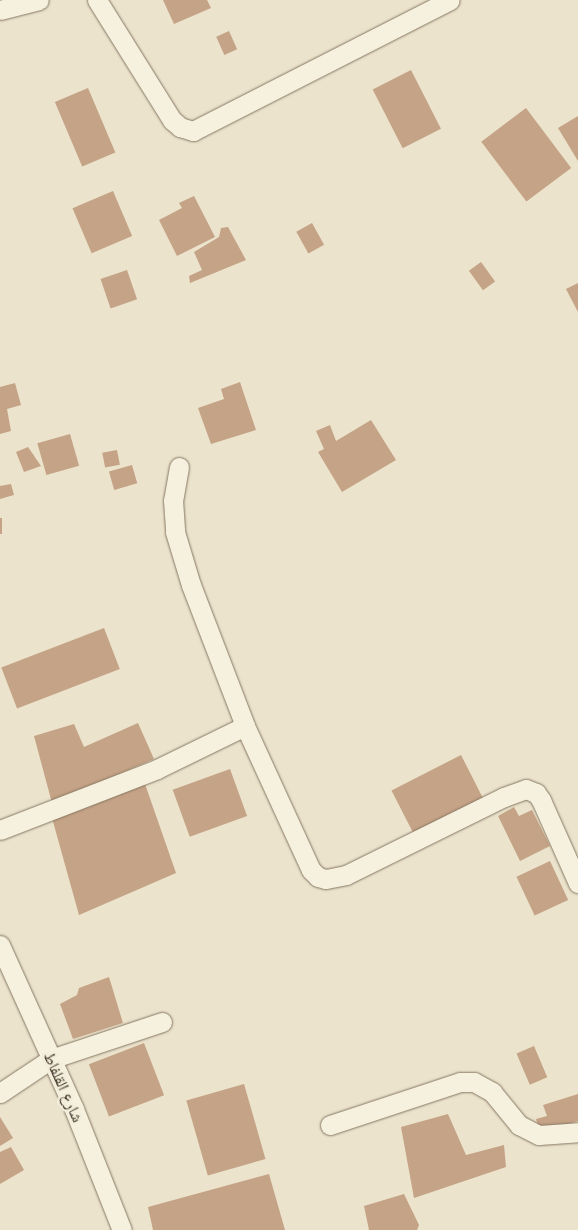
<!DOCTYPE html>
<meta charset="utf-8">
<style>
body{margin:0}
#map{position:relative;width:578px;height:1230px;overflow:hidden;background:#ebe3cc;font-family:"Libre Baskerville","Noto Naskh Arabic",serif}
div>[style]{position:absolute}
.building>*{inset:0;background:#c5a386;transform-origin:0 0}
.roads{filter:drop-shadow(0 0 1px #877762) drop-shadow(0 0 1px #877762)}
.minor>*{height:19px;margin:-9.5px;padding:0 9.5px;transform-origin:9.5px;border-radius:9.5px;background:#f6f1df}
span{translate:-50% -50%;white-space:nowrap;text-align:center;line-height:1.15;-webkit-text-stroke:5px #f3eddb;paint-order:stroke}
.street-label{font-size:16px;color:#3a2f23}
</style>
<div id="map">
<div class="building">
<div style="clip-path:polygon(163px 0,207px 0,211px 8px,174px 24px)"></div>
<div style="left:229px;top:31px;width:20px;height:14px;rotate:66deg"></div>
<div style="left:411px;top:70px;width:66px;height:43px;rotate:63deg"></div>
<div style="left:88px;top:88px;width:70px;height:36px;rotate:67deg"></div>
<div style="left:526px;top:108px;width:75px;height:56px;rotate:53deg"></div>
<div style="clip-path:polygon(578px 116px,578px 161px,558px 128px)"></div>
<div style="left:113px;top:191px;width:49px;height:44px;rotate:67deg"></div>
<div style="clip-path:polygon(194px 196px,215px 237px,177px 256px,159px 220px,182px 208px,179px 203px)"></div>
<div style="left:312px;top:223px;width:25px;height:18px;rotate:61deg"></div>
<div style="clip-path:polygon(228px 227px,246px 260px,190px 283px,189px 276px,202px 270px,194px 252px,219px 237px,221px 228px)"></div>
<div style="left:481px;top:262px;width:24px;height:15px;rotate:54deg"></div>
<div style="left:127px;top:270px;width:31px;height:28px;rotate:71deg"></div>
<div style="clip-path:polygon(578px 283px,578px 312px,566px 289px)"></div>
<div style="clip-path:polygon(240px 382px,256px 430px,211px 444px,198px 408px,224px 399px,221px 389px)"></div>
<div style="clip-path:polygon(15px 383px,21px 405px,7px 409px,11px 431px,0 434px,0 387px)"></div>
<div style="clip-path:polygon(371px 420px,396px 460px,342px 492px,318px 452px,324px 449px,316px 431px,330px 425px,336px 441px)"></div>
<div style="left:70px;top:434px;width:33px;height:34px;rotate:74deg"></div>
<div style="clip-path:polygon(28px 447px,41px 466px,24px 472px,16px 452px)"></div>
<div style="left:117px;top:450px;width:15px;height:15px;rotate:79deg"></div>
<div style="left:132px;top:465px;width:19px;height:24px;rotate:74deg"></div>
<div style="clip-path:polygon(11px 484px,14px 495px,0 499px,0 486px)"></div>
<div style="left:0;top:518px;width:2px;height:16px"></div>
<div style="left:104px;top:628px;width:44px;height:110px;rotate:69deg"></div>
<div style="clip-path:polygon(138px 723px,154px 759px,52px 803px,34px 736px,74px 724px,84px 747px)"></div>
<div style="left:461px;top:755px;width:51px;height:78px;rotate:63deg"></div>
<div style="left:230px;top:769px;width:50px;height:61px;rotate:70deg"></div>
<div style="clip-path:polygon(145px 784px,176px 873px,79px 915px,52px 818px)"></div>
<div style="clip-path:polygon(514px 807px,519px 816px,532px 810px,550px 846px,520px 861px,498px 816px)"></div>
<div style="left:550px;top:861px;width:43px;height:37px;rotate:65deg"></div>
<div style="clip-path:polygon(109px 977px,123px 1023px,73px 1039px,60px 1004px,77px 995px,79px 988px)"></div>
<div style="left:144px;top:1043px;width:56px;height:59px;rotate:69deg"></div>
<div style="left:534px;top:1046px;width:34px;height:19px;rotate:67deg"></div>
<div style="left:244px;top:1084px;width:78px;height:60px;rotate:74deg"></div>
<div style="clip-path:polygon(578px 1094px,578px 1121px,540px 1133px,536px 1119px,547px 1116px,543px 1105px)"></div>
<div style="clip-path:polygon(448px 1114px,466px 1155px,504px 1145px,506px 1167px,414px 1198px,401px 1127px)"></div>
<div style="clip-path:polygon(0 1117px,13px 1138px,0 1146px)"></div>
<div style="clip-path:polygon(11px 1147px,24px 1170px,0 1184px,0 1152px)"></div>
<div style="clip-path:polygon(269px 1174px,285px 1230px,153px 1230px,148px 1207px)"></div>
<div style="clip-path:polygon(404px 1194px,419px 1225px,417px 1230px,369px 1230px,364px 1206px)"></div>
</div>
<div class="roads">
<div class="minor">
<div style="left:97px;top:0;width:142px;rotate:58deg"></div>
<div style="left:172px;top:120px;width:11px;rotate:41deg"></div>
<div style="left:180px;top:127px;width:14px;rotate:17deg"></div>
<div style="left:193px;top:131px;width:288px;rotate:-27deg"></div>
<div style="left:0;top:10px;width:40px;rotate:-14.4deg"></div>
<div style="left:179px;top:467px;width:34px;rotate:100deg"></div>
<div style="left:173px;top:500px;width:32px;rotate:86deg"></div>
<div style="left:175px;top:532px;width:55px;rotate:73.2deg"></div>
<div style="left:191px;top:585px;width:151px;rotate:69deg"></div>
<div style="left:0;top:830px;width:168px;rotate:-21.2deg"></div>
<div style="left:157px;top:769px;width:98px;rotate:-26deg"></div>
<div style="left:245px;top:726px;width:158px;rotate:65.4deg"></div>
<div style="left:311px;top:870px;width:10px;rotate:45deg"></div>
<div style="left:318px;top:877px;width:8px;rotate:14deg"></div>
<div style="left:326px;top:879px;width:20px;rotate:-11deg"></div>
<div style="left:346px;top:875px;width:176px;rotate:-26.3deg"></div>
<div style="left:504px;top:797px;width:23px;rotate:-20deg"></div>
<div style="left:526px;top:789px;width:11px;rotate:22deg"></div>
<div style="left:536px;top:793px;width:9px;rotate:54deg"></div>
<div style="left:541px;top:800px;width:91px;rotate:66deg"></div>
<div style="left:0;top:945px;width:180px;rotate:65.7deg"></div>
<div style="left:74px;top:1109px;width:130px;rotate:68.4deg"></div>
<div style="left:0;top:1093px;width:61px;rotate:-33.7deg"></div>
<div style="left:51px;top:1059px;width:117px;rotate:-18.4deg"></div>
<div style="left:330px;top:1125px;width:137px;rotate:-18.3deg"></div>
<div style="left:460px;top:1082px;width:14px"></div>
<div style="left:474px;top:1082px;width:21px;rotate:29deg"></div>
<div style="left:492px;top:1092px;width:43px;rotate:50.7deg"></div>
<div style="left:519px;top:1125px;width:22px;rotate:27deg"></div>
<div style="left:539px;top:1135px;width:39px;rotate:-4deg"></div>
</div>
</div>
<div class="street-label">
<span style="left:64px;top:1087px;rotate:66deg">شارع القلفاط</span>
</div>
</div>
